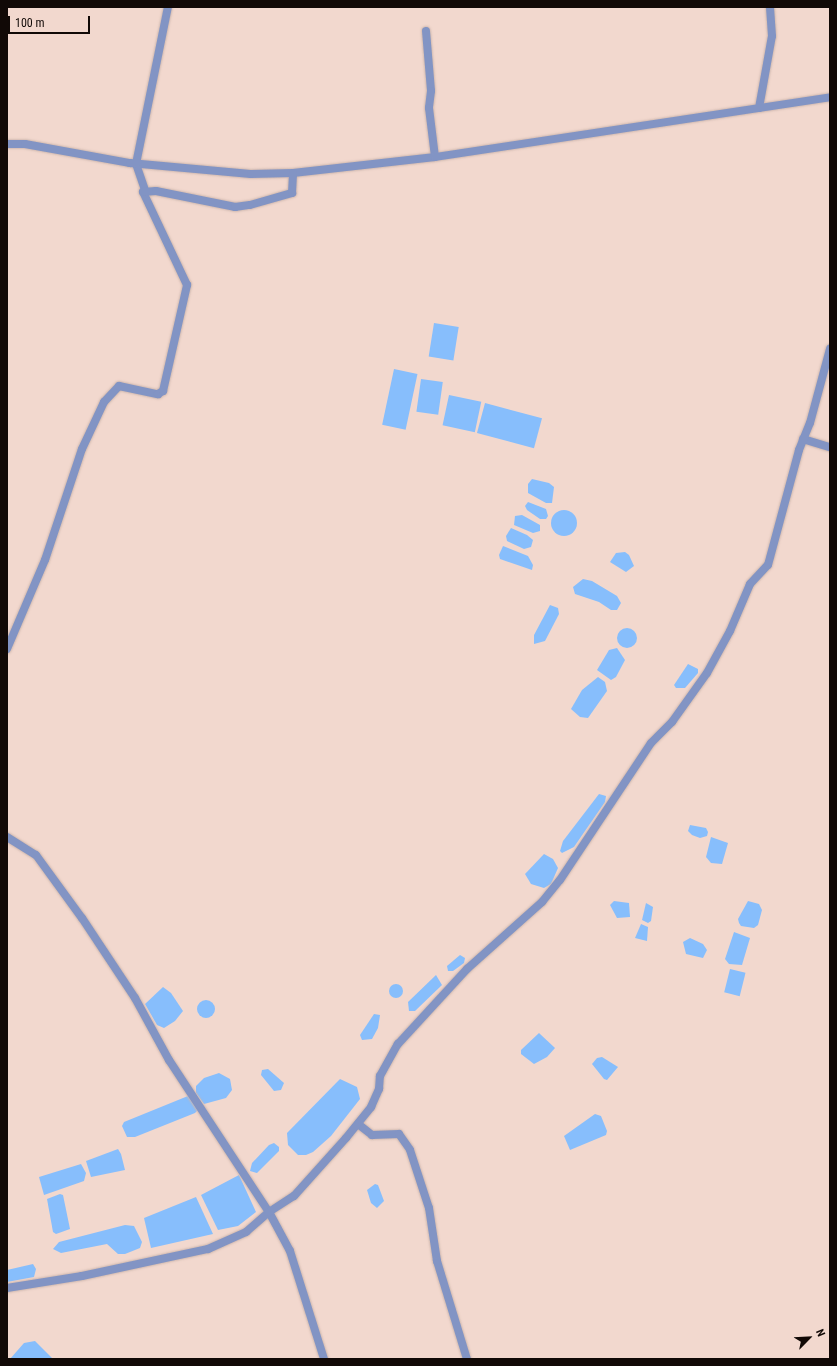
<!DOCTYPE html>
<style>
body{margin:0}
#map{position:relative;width:837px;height:1366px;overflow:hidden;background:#f2d8ce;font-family:"Roboto Condensed",sans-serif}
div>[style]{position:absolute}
.water>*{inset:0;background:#87befc;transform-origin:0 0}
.round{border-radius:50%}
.roads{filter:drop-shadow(0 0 1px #ceb7ae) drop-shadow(0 0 1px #ceb7ae)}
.minor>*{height:8px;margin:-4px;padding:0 4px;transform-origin:4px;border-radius:4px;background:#8294c4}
span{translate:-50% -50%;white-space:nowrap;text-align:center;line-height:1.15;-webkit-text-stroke:3px #f2d8ce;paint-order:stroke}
.frame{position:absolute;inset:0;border:8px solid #110906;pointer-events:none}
.north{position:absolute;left:789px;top:1318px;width:40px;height:40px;-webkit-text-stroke:3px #f2d8ce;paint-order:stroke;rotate:66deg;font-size:11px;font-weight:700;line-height:16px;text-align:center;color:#110906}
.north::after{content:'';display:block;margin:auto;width:14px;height:18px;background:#110906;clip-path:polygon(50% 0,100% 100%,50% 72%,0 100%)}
.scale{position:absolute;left:8px;top:16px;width:82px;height:18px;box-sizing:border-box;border:2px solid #110906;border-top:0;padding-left:5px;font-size:12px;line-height:14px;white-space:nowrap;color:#110906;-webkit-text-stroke:3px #f2d8ce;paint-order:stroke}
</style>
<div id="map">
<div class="water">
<div style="left:434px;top:323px;width:25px;height:34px;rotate:9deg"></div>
<div style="left:394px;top:369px;width:24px;height:57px;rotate:12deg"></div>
<div style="left:421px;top:379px;width:22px;height:33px;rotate:8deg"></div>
<div style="left:449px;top:395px;width:33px;height:31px;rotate:12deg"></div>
<div style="left:485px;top:403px;width:59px;height:31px;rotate:15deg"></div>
<div style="clip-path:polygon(532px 479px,549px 483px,554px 487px,552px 503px,546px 503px,528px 493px,528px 484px)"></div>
<div style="clip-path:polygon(528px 502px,546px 509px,548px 516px,546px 519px,540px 519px,527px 510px,525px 506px)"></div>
<div class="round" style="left:551px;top:510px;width:26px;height:26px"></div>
<div style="clip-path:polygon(522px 515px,540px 525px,540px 531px,533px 533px,514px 525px,515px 516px)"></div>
<div style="clip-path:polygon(511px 528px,527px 535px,533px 540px,531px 547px,524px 549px,507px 541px,506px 536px)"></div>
<div style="clip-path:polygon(503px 546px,528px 556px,533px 565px,532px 570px,500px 559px,499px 555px)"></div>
<div style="clip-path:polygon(625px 552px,629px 555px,634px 566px,626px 572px,610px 562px,616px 553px)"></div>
<div style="clip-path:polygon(583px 579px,592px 581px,617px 596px,621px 603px,617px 610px,611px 610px,599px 602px,575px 594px,573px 587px)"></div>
<div style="clip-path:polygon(550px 605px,558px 608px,559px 614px,545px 641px,534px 644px,534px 635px)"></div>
<div class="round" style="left:617px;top:628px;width:20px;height:20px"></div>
<div style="clip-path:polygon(617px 648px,625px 660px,616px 677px,611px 680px,597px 670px,609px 650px)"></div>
<div style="clip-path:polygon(688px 664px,698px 669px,698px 673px,685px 688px,676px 688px,674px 685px)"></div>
<div style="clip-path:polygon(598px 677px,605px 682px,607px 691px,588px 718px,580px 717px,571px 709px,582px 690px)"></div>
<div style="clip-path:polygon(599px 794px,606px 796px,605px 802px,574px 847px,562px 853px,560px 851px,563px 841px)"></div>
<div style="clip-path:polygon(690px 825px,706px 828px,708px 832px,707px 836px,700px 838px,692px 835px,688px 831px)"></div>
<div style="clip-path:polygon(711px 837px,728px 843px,722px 864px,711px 863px,706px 857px)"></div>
<div style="clip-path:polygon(544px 854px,553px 859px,558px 868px,551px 884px,544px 888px,531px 884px,525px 874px)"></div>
<div style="clip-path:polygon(614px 901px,629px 903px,630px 917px,617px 918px,610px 905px)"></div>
<div style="clip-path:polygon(748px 901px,759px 904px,762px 910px,758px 925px,754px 928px,741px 926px,739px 923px,738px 919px)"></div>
<div style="clip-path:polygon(646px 903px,653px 907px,651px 921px,648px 923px,642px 920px)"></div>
<div style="clip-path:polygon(641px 924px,648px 927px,647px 941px,635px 938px)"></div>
<div style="clip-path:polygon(734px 932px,750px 938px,742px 965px,729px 964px,725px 959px)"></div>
<div style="clip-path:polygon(690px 938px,703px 944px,707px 950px,703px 958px,686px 954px,683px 942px)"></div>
<div style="clip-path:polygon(460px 955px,465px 958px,464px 963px,453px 971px,448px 971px,447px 966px)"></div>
<div style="left:730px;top:969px;width:16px;height:24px;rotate:14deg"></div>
<div style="clip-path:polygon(436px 975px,442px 985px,415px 1011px,409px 1011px,408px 1002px)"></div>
<div class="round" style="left:389px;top:984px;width:14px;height:14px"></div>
<div style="clip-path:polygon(163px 987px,171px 993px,183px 1011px,175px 1021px,164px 1028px,157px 1025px,145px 1004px)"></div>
<div class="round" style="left:197px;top:1000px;width:18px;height:18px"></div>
<div style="clip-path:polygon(374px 1014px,380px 1015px,378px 1028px,372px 1039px,362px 1040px,360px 1035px)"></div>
<div style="clip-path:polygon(539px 1033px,555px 1048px,547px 1057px,534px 1064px,521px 1054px,521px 1050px)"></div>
<div style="clip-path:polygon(602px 1057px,618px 1067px,607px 1080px,604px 1079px,592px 1064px,597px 1058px)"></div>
<div style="clip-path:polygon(268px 1069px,284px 1083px,281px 1090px,274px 1091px,261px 1075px,262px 1070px)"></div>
<div style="clip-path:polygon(219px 1073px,230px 1079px,232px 1090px,226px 1098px,204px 1104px,196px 1093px,196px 1086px,204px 1078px)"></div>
<div style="clip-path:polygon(340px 1079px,357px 1087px,360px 1099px,331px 1136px,313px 1152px,306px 1155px,298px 1155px,288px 1145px,287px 1133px)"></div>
<div style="clip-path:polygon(188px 1096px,198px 1110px,195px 1113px,135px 1137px,127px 1137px,122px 1126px,124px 1122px)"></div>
<div style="clip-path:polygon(595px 1114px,601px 1116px,607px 1131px,606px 1135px,570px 1150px,564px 1136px)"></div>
<div style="clip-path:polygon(274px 1143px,279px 1147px,279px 1151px,257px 1173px,250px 1171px,252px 1163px,269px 1145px)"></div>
<div style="clip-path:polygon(118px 1149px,121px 1154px,125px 1170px,91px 1177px,86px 1161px)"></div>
<div style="clip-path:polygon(81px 1164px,86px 1173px,84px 1181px,44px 1195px,39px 1177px)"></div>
<div style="clip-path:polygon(239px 1175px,256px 1212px,238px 1226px,218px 1230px,201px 1195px)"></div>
<div style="clip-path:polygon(375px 1184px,378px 1185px,384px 1201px,377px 1208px,371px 1203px,367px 1190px)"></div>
<div style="clip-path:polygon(60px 1194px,63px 1195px,70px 1229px,56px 1234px,53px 1232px,47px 1199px)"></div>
<div style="clip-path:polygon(196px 1197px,213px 1234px,151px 1248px,144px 1218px)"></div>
<div style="clip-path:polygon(125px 1225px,134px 1226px,142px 1242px,140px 1248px,125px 1254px,118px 1254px,107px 1244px,61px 1253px,53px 1249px,59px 1242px)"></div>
<div style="clip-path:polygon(33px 1264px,36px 1269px,34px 1277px,7px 1282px,7px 1270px)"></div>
<div style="clip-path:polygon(35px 1341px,53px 1359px,10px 1359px,24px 1343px)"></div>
</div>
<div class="roads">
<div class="minor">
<div style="left:426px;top:31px;width:60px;rotate:85.2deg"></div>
<div style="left:431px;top:91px;width:17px;rotate:97deg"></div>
<div style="left:429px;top:108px;width:49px;rotate:83deg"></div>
<div style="left:759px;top:108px;width:73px;rotate:-79.8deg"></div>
<div style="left:772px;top:36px;width:29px;rotate:-94deg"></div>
<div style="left:7px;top:144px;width:18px"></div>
<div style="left:25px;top:144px;width:107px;rotate:10.3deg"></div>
<div style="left:130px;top:163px;width:121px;rotate:5.2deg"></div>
<div style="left:251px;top:174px;width:42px;rotate:-1.4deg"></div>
<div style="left:293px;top:173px;width:143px;rotate:-6.4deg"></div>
<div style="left:435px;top:157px;width:400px;rotate:-8.6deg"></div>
<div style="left:145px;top:190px;width:28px;rotate:-109deg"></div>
<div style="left:136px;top:164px;width:160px;rotate:-78.5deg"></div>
<div style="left:803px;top:439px;width:28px;rotate:17deg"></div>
<div style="left:7px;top:649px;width:97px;rotate:-66.9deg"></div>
<div style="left:45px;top:560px;width:117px;rotate:-71.6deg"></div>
<div style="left:82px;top:449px;width:52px;rotate:-64.9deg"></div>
<div style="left:104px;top:402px;width:22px;rotate:-47deg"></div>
<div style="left:119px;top:386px;width:40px;rotate:12deg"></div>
<div style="left:158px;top:394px;width:6px;rotate:-31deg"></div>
<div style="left:163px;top:391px;width:109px;rotate:-77.2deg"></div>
<div style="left:187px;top:285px;width:103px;rotate:-115.3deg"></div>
<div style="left:143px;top:192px;width:13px;rotate:-4deg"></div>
<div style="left:156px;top:191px;width:81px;rotate:11.4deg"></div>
<div style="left:235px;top:207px;width:15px;rotate:-8deg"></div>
<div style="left:250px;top:205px;width:44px;rotate:-15.9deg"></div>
<div style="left:292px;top:193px;width:20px;rotate:-87deg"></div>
<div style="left:7px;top:837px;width:34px;rotate:32deg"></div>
<div style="left:36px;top:855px;width:78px;rotate:53.9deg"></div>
<div style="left:82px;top:918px;width:96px;rotate:56.5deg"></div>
<div style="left:135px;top:998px;width:71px;rotate:61.3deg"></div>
<div style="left:169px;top:1060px;width:182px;rotate:56.7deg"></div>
<div style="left:269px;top:1212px;width:44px;rotate:61.7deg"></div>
<div style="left:290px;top:1251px;width:113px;rotate:72.5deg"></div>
<div style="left:358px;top:1124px;width:18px;rotate:38deg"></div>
<div style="left:372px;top:1135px;width:27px;rotate:-2deg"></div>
<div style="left:399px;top:1134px;width:19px;rotate:55deg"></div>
<div style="left:410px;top:1150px;width:61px;rotate:71.9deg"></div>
<div style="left:429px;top:1208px;width:54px;rotate:81.4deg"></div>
<div style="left:437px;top:1261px;width:102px;rotate:73deg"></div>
<div style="left:7px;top:1288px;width:76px;rotate:-9.1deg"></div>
<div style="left:82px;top:1276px;width:129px;rotate:-12.1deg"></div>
<div style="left:208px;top:1249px;width:42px;rotate:-24.1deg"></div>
<div style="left:246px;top:1232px;width:30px;rotate:-41deg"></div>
<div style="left:269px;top:1212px;width:30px;rotate:-33deg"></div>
<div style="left:294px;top:1196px;width:78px;rotate:-48.1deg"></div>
<div style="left:346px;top:1138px;width:40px;rotate:-51deg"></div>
<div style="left:371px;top:1107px;width:20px;rotate:-66deg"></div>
<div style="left:379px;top:1089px;width:13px;rotate:-86deg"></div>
<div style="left:380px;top:1076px;width:37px;rotate:-61deg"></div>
<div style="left:398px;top:1044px;width:102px;rotate:-47.4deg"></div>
<div style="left:467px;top:969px;width:101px;rotate:-41.8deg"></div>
<div style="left:542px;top:902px;width:28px;rotate:-51deg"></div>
<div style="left:560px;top:880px;width:164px;rotate:-56.4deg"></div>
<div style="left:651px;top:743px;width:30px;rotate:-45deg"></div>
<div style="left:672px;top:722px;width:60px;rotate:-54.5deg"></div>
<div style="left:707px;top:673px;width:48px;rotate:-61.3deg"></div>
<div style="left:730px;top:631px;width:51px;rotate:-66.9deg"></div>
<div style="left:750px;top:584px;width:26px;rotate:-47deg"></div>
<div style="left:768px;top:565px;width:119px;rotate:-74.9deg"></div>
<div style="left:799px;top:450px;width:29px;rotate:-68deg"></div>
<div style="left:810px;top:423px;width:77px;rotate:-74.9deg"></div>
</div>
</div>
<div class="frame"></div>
<div class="north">N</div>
<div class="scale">100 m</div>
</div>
